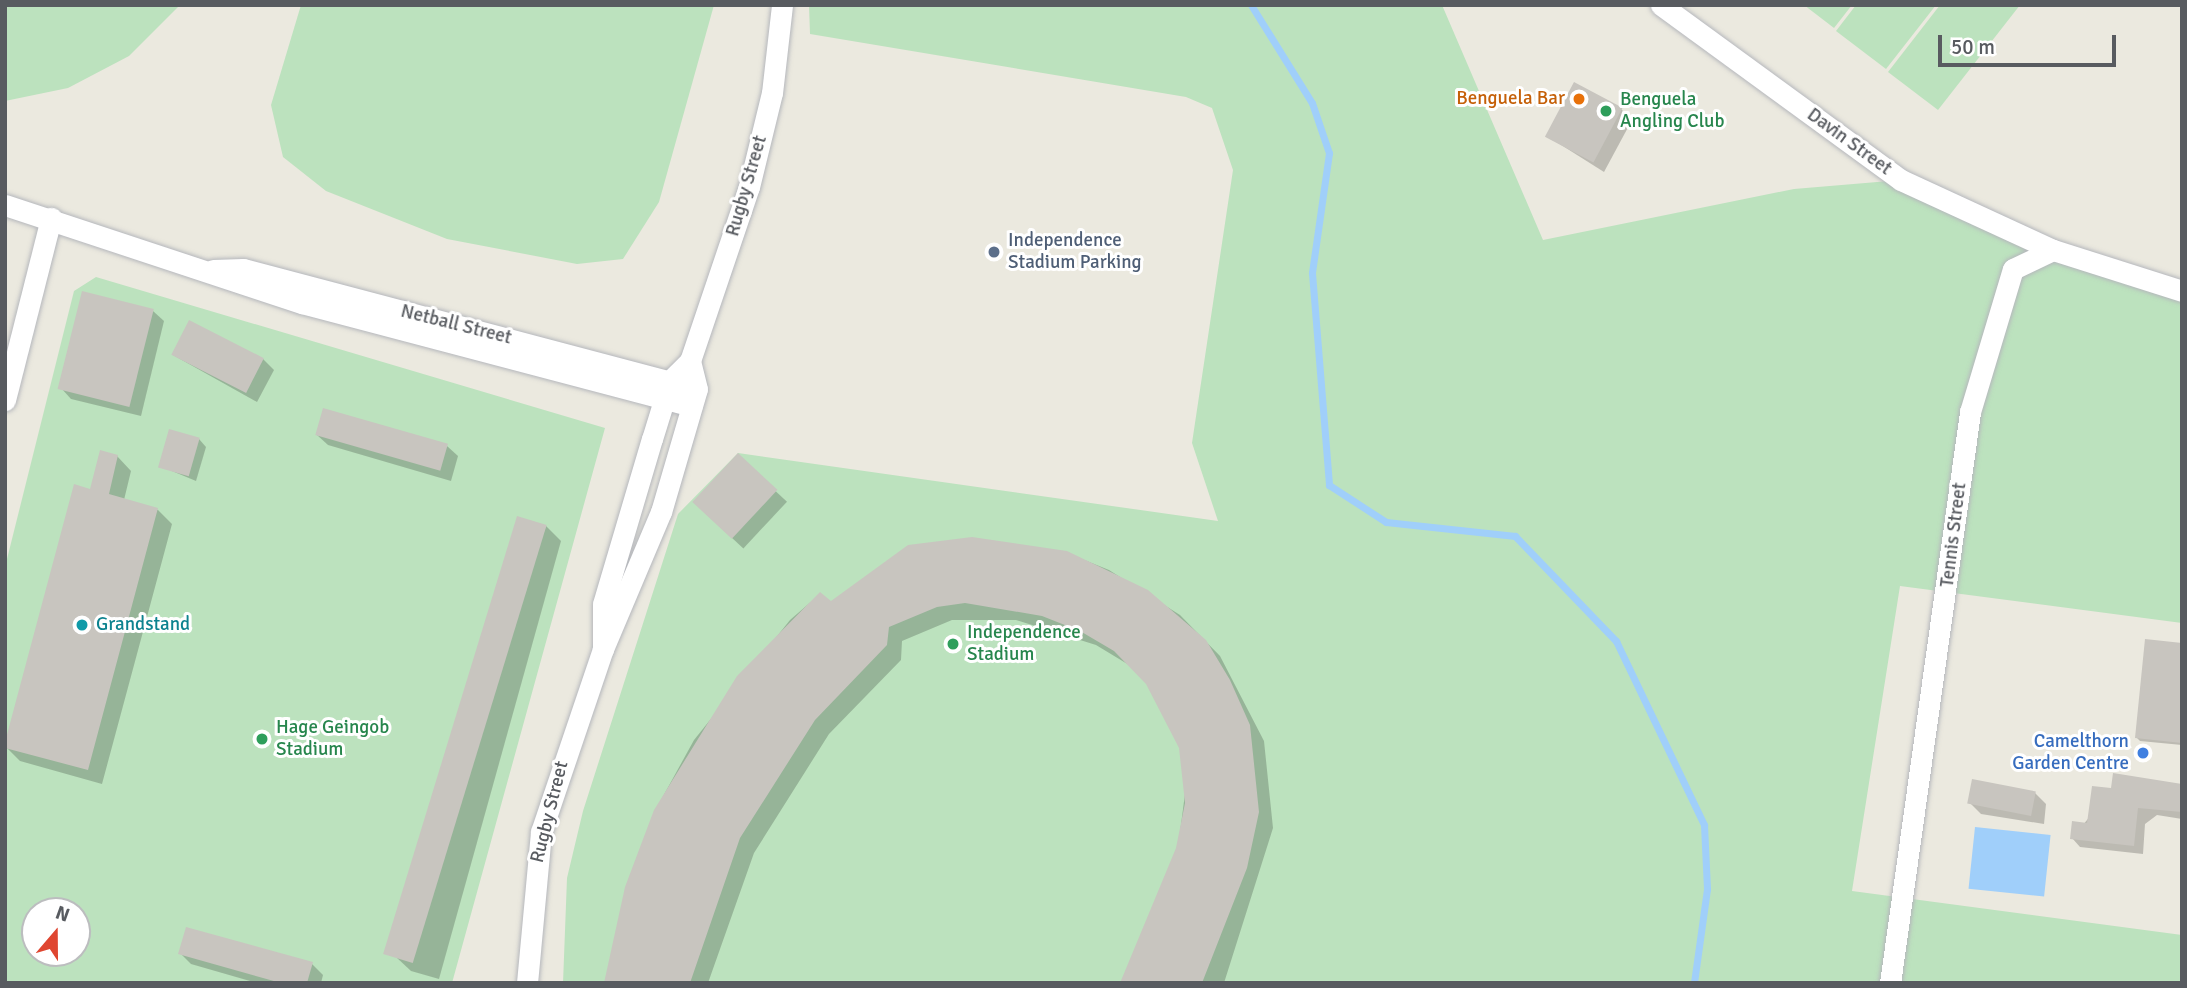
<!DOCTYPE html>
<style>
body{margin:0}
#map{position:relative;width:2187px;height:988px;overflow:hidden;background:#ebe9df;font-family:Signika,sans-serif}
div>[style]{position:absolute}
.green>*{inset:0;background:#bce2be}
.water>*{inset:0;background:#a0cffa;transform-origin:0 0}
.shadow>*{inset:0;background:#0003;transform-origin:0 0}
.stream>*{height:7px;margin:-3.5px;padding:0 3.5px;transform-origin:3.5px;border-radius:3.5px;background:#a0cffa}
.building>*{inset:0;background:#c8c5bf;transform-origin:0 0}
.roads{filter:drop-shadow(0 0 2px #b5b7bc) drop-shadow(0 0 2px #b5b7bc)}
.street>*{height:21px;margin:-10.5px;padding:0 10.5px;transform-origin:10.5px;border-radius:10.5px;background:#fff}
.dots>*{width:19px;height:19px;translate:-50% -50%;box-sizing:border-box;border:4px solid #fff;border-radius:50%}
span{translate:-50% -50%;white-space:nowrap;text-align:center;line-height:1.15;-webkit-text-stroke:6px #fff;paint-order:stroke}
.food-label{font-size:19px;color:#c56008}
.right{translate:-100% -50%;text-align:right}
.leisure-label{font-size:19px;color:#27864d}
.left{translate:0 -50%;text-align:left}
.street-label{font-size:19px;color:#585b60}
.service-label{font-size:19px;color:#4e5e75}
.culture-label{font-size:19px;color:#0d838f}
.shop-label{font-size:19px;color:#366cbe}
.frame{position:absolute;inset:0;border:7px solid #585b60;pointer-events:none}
.north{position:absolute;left:21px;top:897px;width:70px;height:70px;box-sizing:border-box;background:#fff;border:2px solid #bcbdbf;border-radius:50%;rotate:20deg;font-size:19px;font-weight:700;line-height:28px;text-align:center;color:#585b60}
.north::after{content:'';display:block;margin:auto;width:24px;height:32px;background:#df4631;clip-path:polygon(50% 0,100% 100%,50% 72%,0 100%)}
.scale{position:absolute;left:1938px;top:35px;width:178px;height:32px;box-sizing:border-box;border:4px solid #585b60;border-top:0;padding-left:9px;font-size:21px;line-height:24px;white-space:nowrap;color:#585b60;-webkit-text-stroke:5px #fff;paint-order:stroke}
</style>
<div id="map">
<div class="green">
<div style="clip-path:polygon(5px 5px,180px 5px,129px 56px,68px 88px,5px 101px)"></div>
<div style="clip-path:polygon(301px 5px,714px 5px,659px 202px,623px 259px,577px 264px,447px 239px,326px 191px,283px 157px,271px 105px)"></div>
<div style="clip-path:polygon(809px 5px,1442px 5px,1543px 240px,1794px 189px,1901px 180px,2182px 291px,2182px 623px,1900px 586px,1852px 891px,2182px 935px,2182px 983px,563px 983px,567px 878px,583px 811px,678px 514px,738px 453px,1218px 521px,1192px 443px,1233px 170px,1212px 108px,1186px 97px,810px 34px)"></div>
<div style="clip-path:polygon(1804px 5px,1852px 5px,1834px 28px)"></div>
<div style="clip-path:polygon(1856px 5px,1936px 5px,1886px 69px,1836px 31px)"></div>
<div style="clip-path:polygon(1940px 5px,2020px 5px,1938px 110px,1888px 72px)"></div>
<div style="clip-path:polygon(evenodd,96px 277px,605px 428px,452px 983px,5px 983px,5px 567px,74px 291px,96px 277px,35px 911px,77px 911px,77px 953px,35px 953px,35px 911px)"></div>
</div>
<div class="water">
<div style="left:1975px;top:827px;width:76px;height:62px;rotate:6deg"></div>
</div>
<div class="shadow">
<div style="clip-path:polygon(1621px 109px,1632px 120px,1604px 172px,1547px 136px)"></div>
<div style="clip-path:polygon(153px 311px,164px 321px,141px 416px,71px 399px,61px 388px)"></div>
<div style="clip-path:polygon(173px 355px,263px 359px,274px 370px,257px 402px)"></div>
<div style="clip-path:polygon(317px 435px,447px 446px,458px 456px,451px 481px,328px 445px)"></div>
<div style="clip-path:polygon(199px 439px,206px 447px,196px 481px,160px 466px)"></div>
<div style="clip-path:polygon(117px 456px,131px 471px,124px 500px,158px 510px,172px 524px,102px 784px,20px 761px,6px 747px,92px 491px)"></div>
<div style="left:738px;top:456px;width:67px;height:64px;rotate:43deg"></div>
<div style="clip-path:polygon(546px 526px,561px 541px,439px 979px,411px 971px,396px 957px)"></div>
<div style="clip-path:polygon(1067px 553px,1109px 570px,1180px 615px,1220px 656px,1264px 741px,1273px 828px,1224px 983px,1121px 983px,1178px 848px,1187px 778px,1181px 747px,1147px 683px,1129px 665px,1096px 645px,1016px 620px,952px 620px,902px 641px,901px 660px,829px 734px,754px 853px,708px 983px,605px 983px,655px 811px,694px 740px,790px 620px,820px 594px,831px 604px)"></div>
<div style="clip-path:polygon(2182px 645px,2182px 745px,2140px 741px,2137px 738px)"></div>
<div style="clip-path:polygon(2182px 785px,2182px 819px,2157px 815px,2145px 824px,2143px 854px,2080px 847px,2072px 838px,2112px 790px)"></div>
<div style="clip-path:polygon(2035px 793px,2046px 804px,2044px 824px,1981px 814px,1970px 803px)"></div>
<div style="clip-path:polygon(180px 953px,312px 964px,323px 975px,321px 983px,257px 983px,191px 964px)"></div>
</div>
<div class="stream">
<div style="left:1251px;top:5px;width:115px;rotate:58.1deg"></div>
<div style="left:1312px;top:103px;width:53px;rotate:71.2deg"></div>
<div style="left:1329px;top:153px;width:121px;rotate:98.1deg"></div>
<div style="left:1312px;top:273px;width:213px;rotate:85.4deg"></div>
<div style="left:1329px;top:485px;width:68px;rotate:33deg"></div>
<div style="left:1386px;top:522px;width:130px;rotate:6.2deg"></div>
<div style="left:1515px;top:536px;width:146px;rotate:46.1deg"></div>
<div style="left:1616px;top:641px;width:204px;rotate:64.4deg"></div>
<div style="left:1704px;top:825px;width:64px;rotate:87.3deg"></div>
<div style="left:1707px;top:889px;width:95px;rotate:97.9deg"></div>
</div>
<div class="building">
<div style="left:1574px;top:82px;width:55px;height:62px;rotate:28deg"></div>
<div style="left:82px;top:291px;width:74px;height:101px;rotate:14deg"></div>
<div style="left:189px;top:320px;width:84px;height:39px;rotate:27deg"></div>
<div style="left:323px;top:408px;width:130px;height:28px;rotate:16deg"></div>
<div style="left:169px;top:429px;width:32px;height:40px;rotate:16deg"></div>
<div style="clip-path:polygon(100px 450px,118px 455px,109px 494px,158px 508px,88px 770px,5px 748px,5px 742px,74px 484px,90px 489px)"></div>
<div style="left:738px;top:453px;width:54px;height:67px;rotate:43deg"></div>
<div style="left:517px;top:516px;width:31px;height:458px;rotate:17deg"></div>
<div style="clip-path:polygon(972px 537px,1067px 551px,1148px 590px,1206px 640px,1230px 680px,1250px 725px,1259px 812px,1247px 868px,1202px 983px,1120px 983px,1176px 848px,1185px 803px,1179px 748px,1146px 684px,1114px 651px,1080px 631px,1042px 616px,965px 603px,937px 607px,889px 627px,887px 645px,815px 720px,740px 838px,690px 983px,604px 983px,625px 887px,654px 810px,737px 676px,820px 592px,831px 601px,908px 545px)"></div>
<div style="clip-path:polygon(2145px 639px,2182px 643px,2182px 743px,2135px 738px)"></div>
<div style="clip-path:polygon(2113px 773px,2182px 784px,2182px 812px,2138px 808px,2134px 846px,2070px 839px,2072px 821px,2087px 823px,2092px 786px,2111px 788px)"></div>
<div style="left:1972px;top:779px;width:65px;height:25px;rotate:11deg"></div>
<div style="clip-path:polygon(186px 927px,313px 962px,307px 983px,281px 983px,178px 954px)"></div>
</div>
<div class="roads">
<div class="street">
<div style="left:1661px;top:5px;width:297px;rotate:36.1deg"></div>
<div style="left:1901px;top:180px;width:167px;rotate:24.7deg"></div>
<div style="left:5px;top:205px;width:313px;rotate:18.3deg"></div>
<div style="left:302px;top:303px;width:403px;rotate:14.8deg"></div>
<div style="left:213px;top:270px;width:30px;rotate:-2deg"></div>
<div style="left:243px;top:269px;width:455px;rotate:14.8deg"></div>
<div style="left:5px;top:400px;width:188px;rotate:-75.8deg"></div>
<div style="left:603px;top:649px;width:45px;rotate:-90deg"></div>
<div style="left:603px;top:604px;width:172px;rotate:-73.5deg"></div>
<div style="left:652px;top:439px;width:61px;rotate:-72.8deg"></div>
<div style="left:670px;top:381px;width:28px;rotate:-45deg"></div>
<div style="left:690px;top:361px;width:184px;rotate:-71.3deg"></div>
<div style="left:749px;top:187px;width:97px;rotate:-76.3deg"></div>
<div style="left:772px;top:93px;width:89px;rotate:-83.5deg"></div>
<div style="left:527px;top:983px;width:152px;rotate:-84.7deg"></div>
<div style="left:541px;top:832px;width:193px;rotate:-71.3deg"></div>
<div style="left:603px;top:649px;width:149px;rotate:-67.1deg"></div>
<div style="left:661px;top:512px;width:128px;rotate:-73.7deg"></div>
<div style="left:697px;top:389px;width:29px;rotate:-104deg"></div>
<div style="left:1890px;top:983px;width:577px;rotate:-82.02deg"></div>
<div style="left:1970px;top:412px;width:149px;rotate:-73.3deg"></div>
<div style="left:2013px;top:269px;width:44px;rotate:-25.4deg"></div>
<div style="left:2053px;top:250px;width:135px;rotate:17.6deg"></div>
</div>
</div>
<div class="dots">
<div style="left:1579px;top:99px;background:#e8710a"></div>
<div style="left:1606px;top:111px;background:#2e9e5b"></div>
<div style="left:994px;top:252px;background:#5c6f8a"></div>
<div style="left:82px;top:625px;background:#0f9aa8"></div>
<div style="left:953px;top:644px;background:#2e9e5b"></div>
<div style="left:262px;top:739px;background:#2e9e5b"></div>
<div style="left:2143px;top:753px;background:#3f7fe0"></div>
</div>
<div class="food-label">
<span class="right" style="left:1565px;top:99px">Benguela Bar</span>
</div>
<div class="leisure-label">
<span class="left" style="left:1620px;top:111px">Benguela<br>Angling Club</span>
<span class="left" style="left:967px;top:644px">Independence<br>Stadium</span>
<span class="left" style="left:276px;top:739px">Hage Geingob<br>Stadium</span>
</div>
<div class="street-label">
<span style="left:1849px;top:142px;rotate:36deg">Davin Street</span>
<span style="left:747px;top:186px;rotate:-74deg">Rugby Street</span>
<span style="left:456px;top:325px;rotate:14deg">Netball Street</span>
<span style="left:1954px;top:535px;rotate:-83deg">Tennis Street</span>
<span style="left:550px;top:812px;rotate:-76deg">Rugby Street</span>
</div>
<div class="service-label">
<span class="left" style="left:1008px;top:252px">Independence<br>Stadium Parking</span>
</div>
<div class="culture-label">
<span class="left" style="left:96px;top:625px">Grandstand</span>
</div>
<div class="shop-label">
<span class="right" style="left:2129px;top:753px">Camelthorn<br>Garden Centre</span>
</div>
<div class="frame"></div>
<div class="north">N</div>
<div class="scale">50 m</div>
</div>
